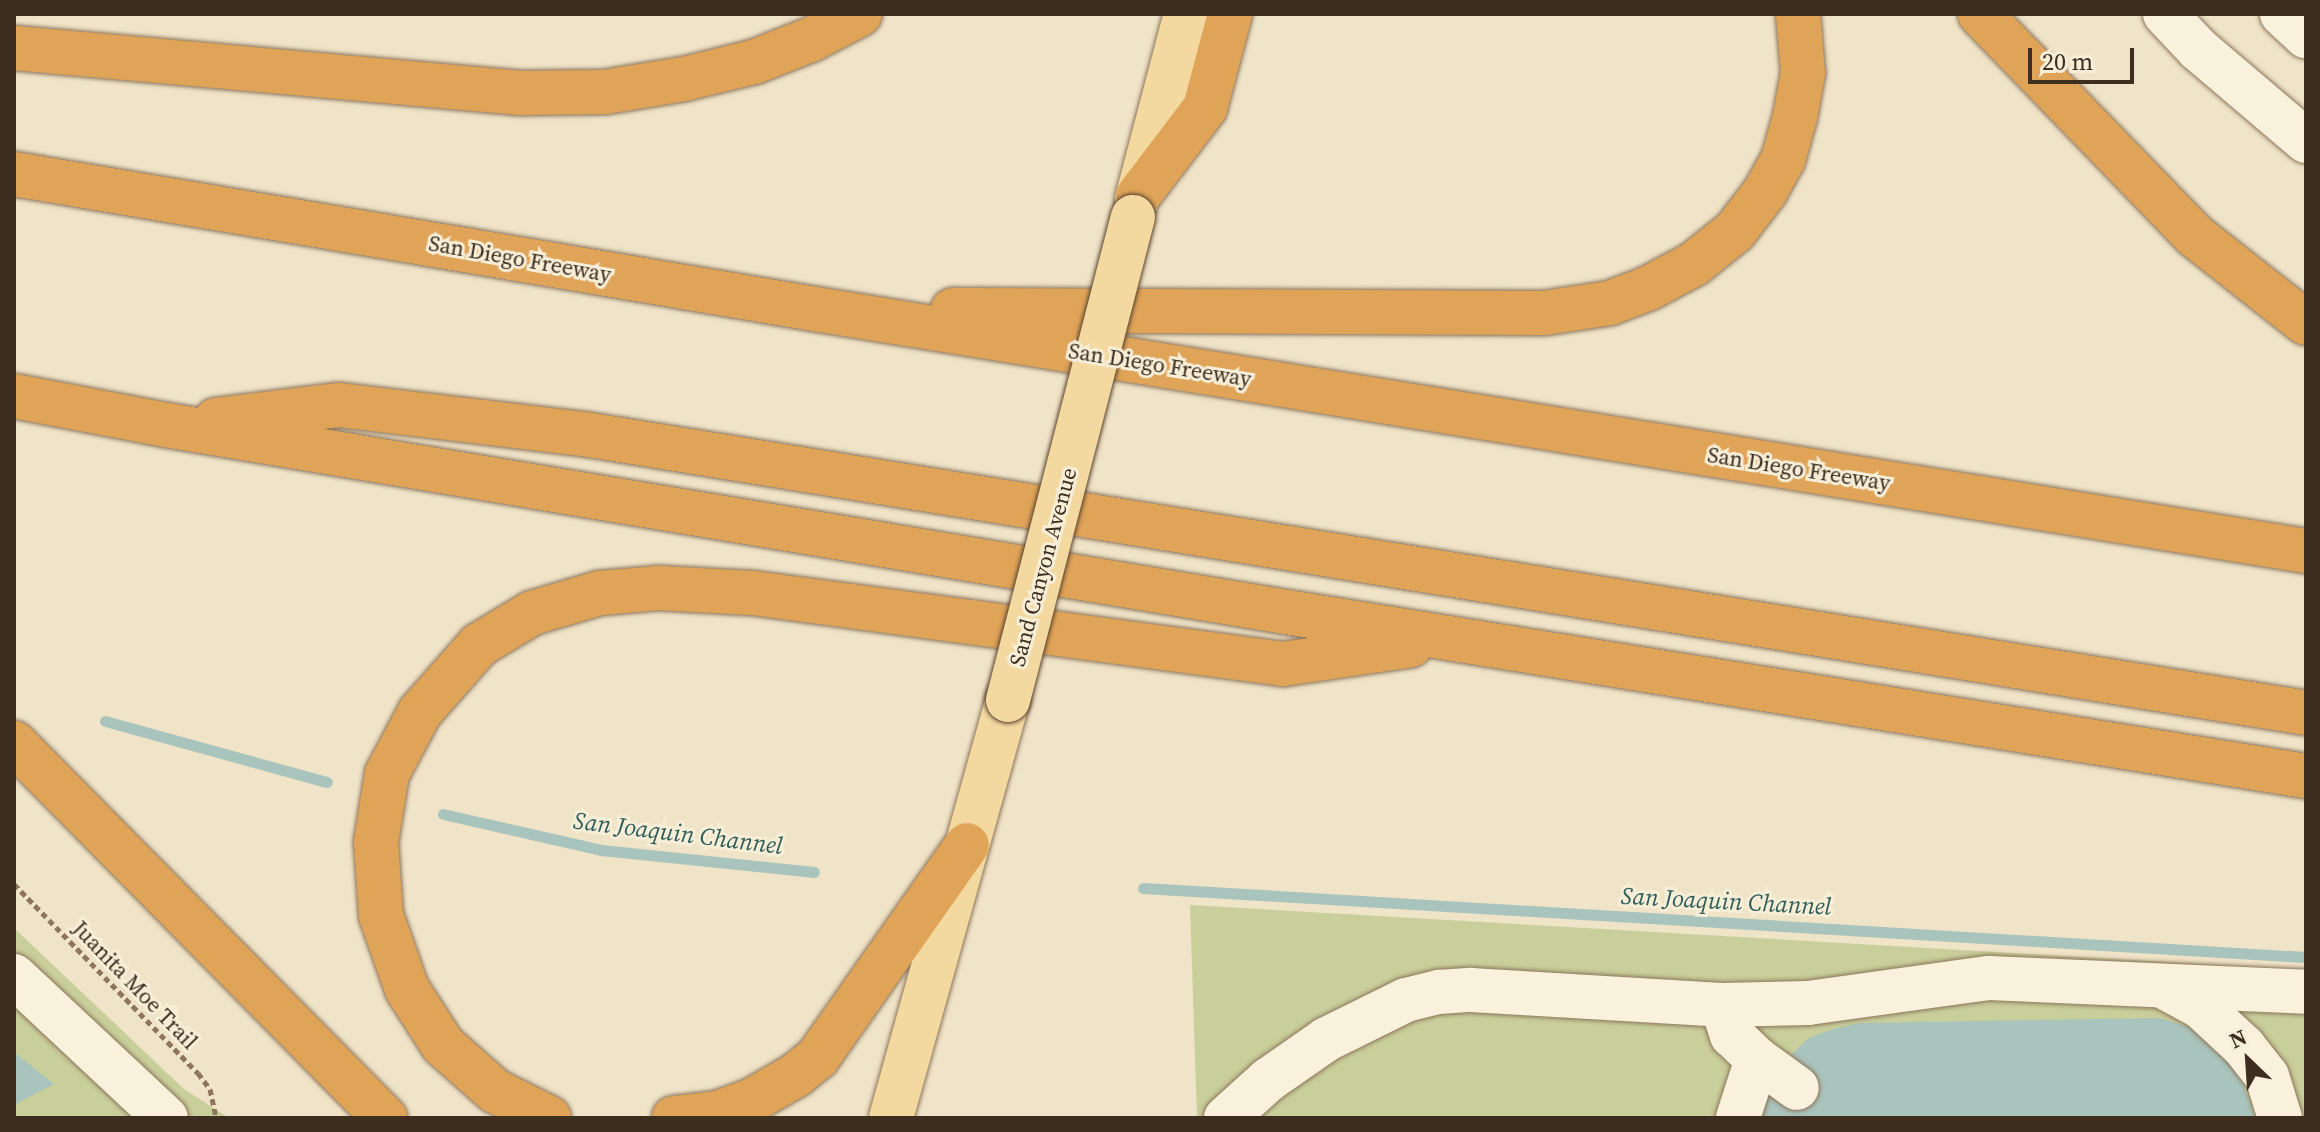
<!DOCTYPE html>
<style>
body{margin:0}
#map{position:relative;width:2320px;height:1132px;overflow:hidden;background:#f0e4c8;font-family:"Source Serif 4",serif}
div>[style]{position:absolute}
.green>*{inset:0;background:#c9cf9b}
.water>*{inset:0;background:#a9c4bc}
.stream>*{height:11px;margin:-5.5px;padding:0 5.5px;transform-origin:5.5px;border-radius:5.5px;background:#a9c4bc}
.path>*{height:5px;margin-top:-2.5px;transform-origin:0;background:repeating-linear-gradient(90deg,#8d765c 0 6px,transparent 0 10px)}
.roads{filter:drop-shadow(0 0 2px #8d765c) drop-shadow(0 0 2px #8d765c)}
.minor>*{height:44px;margin:-22px;padding:0 22px;transform-origin:22px;border-radius:22px;background:#faf1dc}
.major>*{height:44px;margin:-22px;padding:0 22px;transform-origin:22px;border-radius:22px;background:#f3d9a0}
.highway>*{height:44px;margin:-22px;padding:0 22px;transform-origin:22px;border-radius:22px;background:#e0a458}
.bridges{filter:drop-shadow(0 0 2px #5b4430) drop-shadow(0 0 2px #5b4430)}
.major-bridge>*{height:44px;margin:-22px;padding:0 22px;transform-origin:22px;border-radius:22px;background:#f3d9a0}
span{translate:-50% -50%;white-space:nowrap;text-align:center;line-height:1.15;-webkit-text-stroke:6px #f7eed8;paint-order:stroke}
.street-label{font-size:22px;color:#3d2e20}
.water-label{font-size:24px;color:#2f5d5a;font-style:italic}
.frame{position:absolute;inset:0;border:16px solid #3d2e20;pointer-events:none}
.north{position:absolute;left:2208px;top:1020px;width:80px;height:80px;-webkit-text-stroke:6px #f7eed8;paint-order:stroke;rotate:335deg;font-size:22px;font-weight:700;line-height:32px;text-align:center;color:#3d2e20}
.north::after{content:'';display:block;margin:auto;width:28px;height:36px;background:#3d2e20;clip-path:polygon(50% 0,100% 100%,50% 72%,0 100%)}
.scale{position:absolute;left:2028px;top:48px;width:106px;height:36px;box-sizing:border-box;border:4px solid #3d2e20;border-top:0;padding-left:10px;font-size:24px;line-height:28px;white-space:nowrap;color:#3d2e20;-webkit-text-stroke:6px #f7eed8;paint-order:stroke}
</style>
<div id="map">
<div class="green">
<div style="clip-path:polygon(1190px 905px,2306px 970px,2306px 1118px,1197px 1118px)"></div>
<div style="clip-path:polygon(14px 928px,184px 1089px,229px 1118px,14px 1118px)"></div>
</div>
<div class="water">
<div style="clip-path:polygon(2159px 1018px,2193px 1028px,2216px 1048px,2238px 1073px,2252px 1106px,2254px 1118px,1761px 1118px,1781px 1064px,1809px 1038px,1833px 1029px,1859px 1023px)"></div>
<div style="clip-path:polygon(14px 1052px,54px 1084px,14px 1105px)"></div>
</div>
<div class="stream">
<div style="left:105px;top:721px;width:230px;rotate:15.4deg"></div>
<div style="left:443px;top:814px;width:162px;rotate:12.8deg"></div>
<div style="left:601px;top:850px;width:214px;rotate:5.9deg"></div>
<div style="left:1143px;top:888px;width:1165px;rotate:3.4deg"></div>
</div>
<div class="path">
<div style="left:14px;top:884px;width:264px;rotate:45.8deg"></div>
<div style="left:198px;top:1073px;width:20px;rotate:53deg"></div>
<div style="left:210px;top:1089px;width:30px;rotate:78deg"></div>
</div>
<div class="roads">
<div class="minor">
<div style="left:2165px;top:14px;width:48px;rotate:46.7deg"></div>
<div style="left:2198px;top:49px;width:142px;rotate:40.4deg"></div>
<div style="left:2282px;top:14px;width:33px;rotate:43deg"></div>
<div style="left:14px;top:976px;width:208px;rotate:43.1deg"></div>
<div style="left:2164px;top:987px;width:42px;rotate:28.4deg"></div>
<div style="left:2201px;top:1007px;width:59px;rotate:42.9deg"></div>
<div style="left:2244px;top:1047px;width:37px;rotate:52deg"></div>
<div style="left:2267px;top:1076px;width:44px;rotate:72.8deg"></div>
<div style="left:1722px;top:1005px;width:32px;rotate:72deg"></div>
<div style="left:1732px;top:1035px;width:35px;rotate:44deg"></div>
<div style="left:1757px;top:1059px;width:62px;rotate:107.9deg"></div>
<div style="left:1757px;top:1059px;width:49px;rotate:35.9deg"></div>
<div style="left:1226px;top:1118px;width:57px;rotate:-42.1deg"></div>
<div style="left:1268px;top:1080px;width:72px;rotate:-34.8deg"></div>
<div style="left:1327px;top:1039px;width:88px;rotate:-26.3deg"></div>
<div style="left:1406px;top:1000px;width:34px;rotate:-14deg"></div>
<div style="left:1439px;top:992px;width:32px;rotate:-4deg"></div>
<div style="left:1471px;top:990px;width:251px;rotate:3.4deg"></div>
<div style="left:1722px;top:1005px;width:86px;rotate:-1.3deg"></div>
<div style="left:1808px;top:1003px;width:183px;rotate:-7.9deg"></div>
<div style="left:1989px;top:978px;width:317px;rotate:2.5deg"></div>
</div>
<div class="major">
<div style="left:1137px;top:199px;width:191px;rotate:-75.2deg"></div>
<div style="left:891px;top:1118px;width:434px;rotate:-74.4deg"></div>
</div>
<div class="highway">
<div style="left:1980px;top:14px;width:308px;rotate:45.9deg"></div>
<div style="left:2194px;top:235px;width:142px;rotate:38.2deg"></div>
<div style="left:14px;top:48px;width:508px;rotate:5.08deg"></div>
<div style="left:520px;top:93px;width:85px;rotate:-0.7deg"></div>
<div style="left:605px;top:92px;width:80px;rotate:-9.3deg"></div>
<div style="left:684px;top:79px;width:72px;rotate:-13.7deg"></div>
<div style="left:754px;top:62px;width:62px;rotate:-21.6deg"></div>
<div style="left:812px;top:39px;width:54px;rotate:-27.5deg"></div>
<div style="left:14px;top:174px;width:812px;rotate:9.57deg"></div>
<div style="left:815px;top:309px;width:1511px;rotate:9.22deg"></div>
<div style="left:1138px;top:196px;width:111px;rotate:-52.7deg"></div>
<div style="left:1205px;top:108px;width:97px;rotate:-75.1deg"></div>
<div style="left:953px;top:310px;width:591px;rotate:0.29deg"></div>
<div style="left:1544px;top:313px;width:67px;rotate:-8.6deg"></div>
<div style="left:1610px;top:303px;width:42px;rotate:-21deg"></div>
<div style="left:1649px;top:288px;width:51px;rotate:-28.1deg"></div>
<div style="left:1694px;top:264px;width:53px;rotate:-38.8deg"></div>
<div style="left:1735px;top:231px;width:49px;rotate:-52.4deg"></div>
<div style="left:1765px;top:192px;width:37px;rotate:-61deg"></div>
<div style="left:1783px;top:160px;width:45px;rotate:-74.4deg"></div>
<div style="left:1795px;top:117px;width:45px;rotate:-79.7deg"></div>
<div style="left:1803px;top:73px;width:59px;rotate:-94.8deg"></div>
<div style="left:14px;top:396px;width:155px;rotate:10.8deg"></div>
<div style="left:166px;top:425px;width:1129px;rotate:9.48deg"></div>
<div style="left:1280px;top:611px;width:1039px;rotate:9.14deg"></div>
<div style="left:216px;top:420px;width:124px;rotate:-7deg"></div>
<div style="left:339px;top:405px;width:253px;rotate:6.8deg"></div>
<div style="left:590px;top:435px;width:1738px;rotate:9.2deg"></div>
<div style="left:14px;top:743px;width:528px;rotate:45.31deg"></div>
<div style="left:549px;top:1118px;width:60px;rotate:-153.4deg"></div>
<div style="left:495px;top:1091px;width:69px;rotate:-138.5deg"></div>
<div style="left:443px;top:1045px;width:67px;rotate:-122.7deg"></div>
<div style="left:407px;top:989px;width:78px;rotate:-109.4deg"></div>
<div style="left:381px;top:915px;width:73px;rotate:-93.9deg"></div>
<div style="left:376px;top:842px;width:69px;rotate:-80.8deg"></div>
<div style="left:387px;top:774px;width:70px;rotate:-62deg"></div>
<div style="left:420px;top:712px;width:89px;rotate:-48.6deg"></div>
<div style="left:479px;top:645px;width:62px;rotate:-31.1deg"></div>
<div style="left:532px;top:613px;width:71px;rotate:-16.4deg"></div>
<div style="left:600px;top:593px;width:58px;rotate:-4.9deg"></div>
<div style="left:658px;top:588px;width:95px;rotate:3deg"></div>
<div style="left:753px;top:593px;width:535px;rotate:7.63deg"></div>
<div style="left:1283px;top:664px;width:129px;rotate:-8.4deg"></div>
<div style="left:674px;top:1118px;width:44px;rotate:-6.5deg"></div>
<div style="left:718px;top:1113px;width:35px;rotate:-20deg"></div>
<div style="left:751px;top:1101px;width:52px;rotate:-30deg"></div>
<div style="left:796px;top:1075px;width:28px;rotate:-39deg"></div>
<div style="left:818px;top:1057px;width:259px;rotate:-54.9deg"></div>
</div>
</div>
<div class="bridges">
<div class="major-bridge">
<div style="left:1008px;top:700px;width:499px;rotate:-75.5deg"></div>
</div>
</div>
<div class="street-label">
<span style="left:520px;top:259px;rotate:10deg">San Diego Freeway</span>
<span style="left:1160px;top:365px;rotate:9deg">San Diego Freeway</span>
<span style="left:1799px;top:469px;rotate:9deg">San Diego Freeway</span>
<span style="left:1043px;top:567px;rotate:-75deg">Sand Canyon Avenue</span>
<span style="left:135px;top:985px;rotate:46deg">Juanita Moe Trail</span>
</div>
<div class="water-label">
<span style="left:678px;top:833px;rotate:7deg">San Joaquin Channel</span>
<span style="left:1726px;top:901px;rotate:3deg">San Joaquin Channel</span>
</div>
<div class="frame"></div>
<div class="north">N</div>
<div class="scale">20 m</div>
</div>
